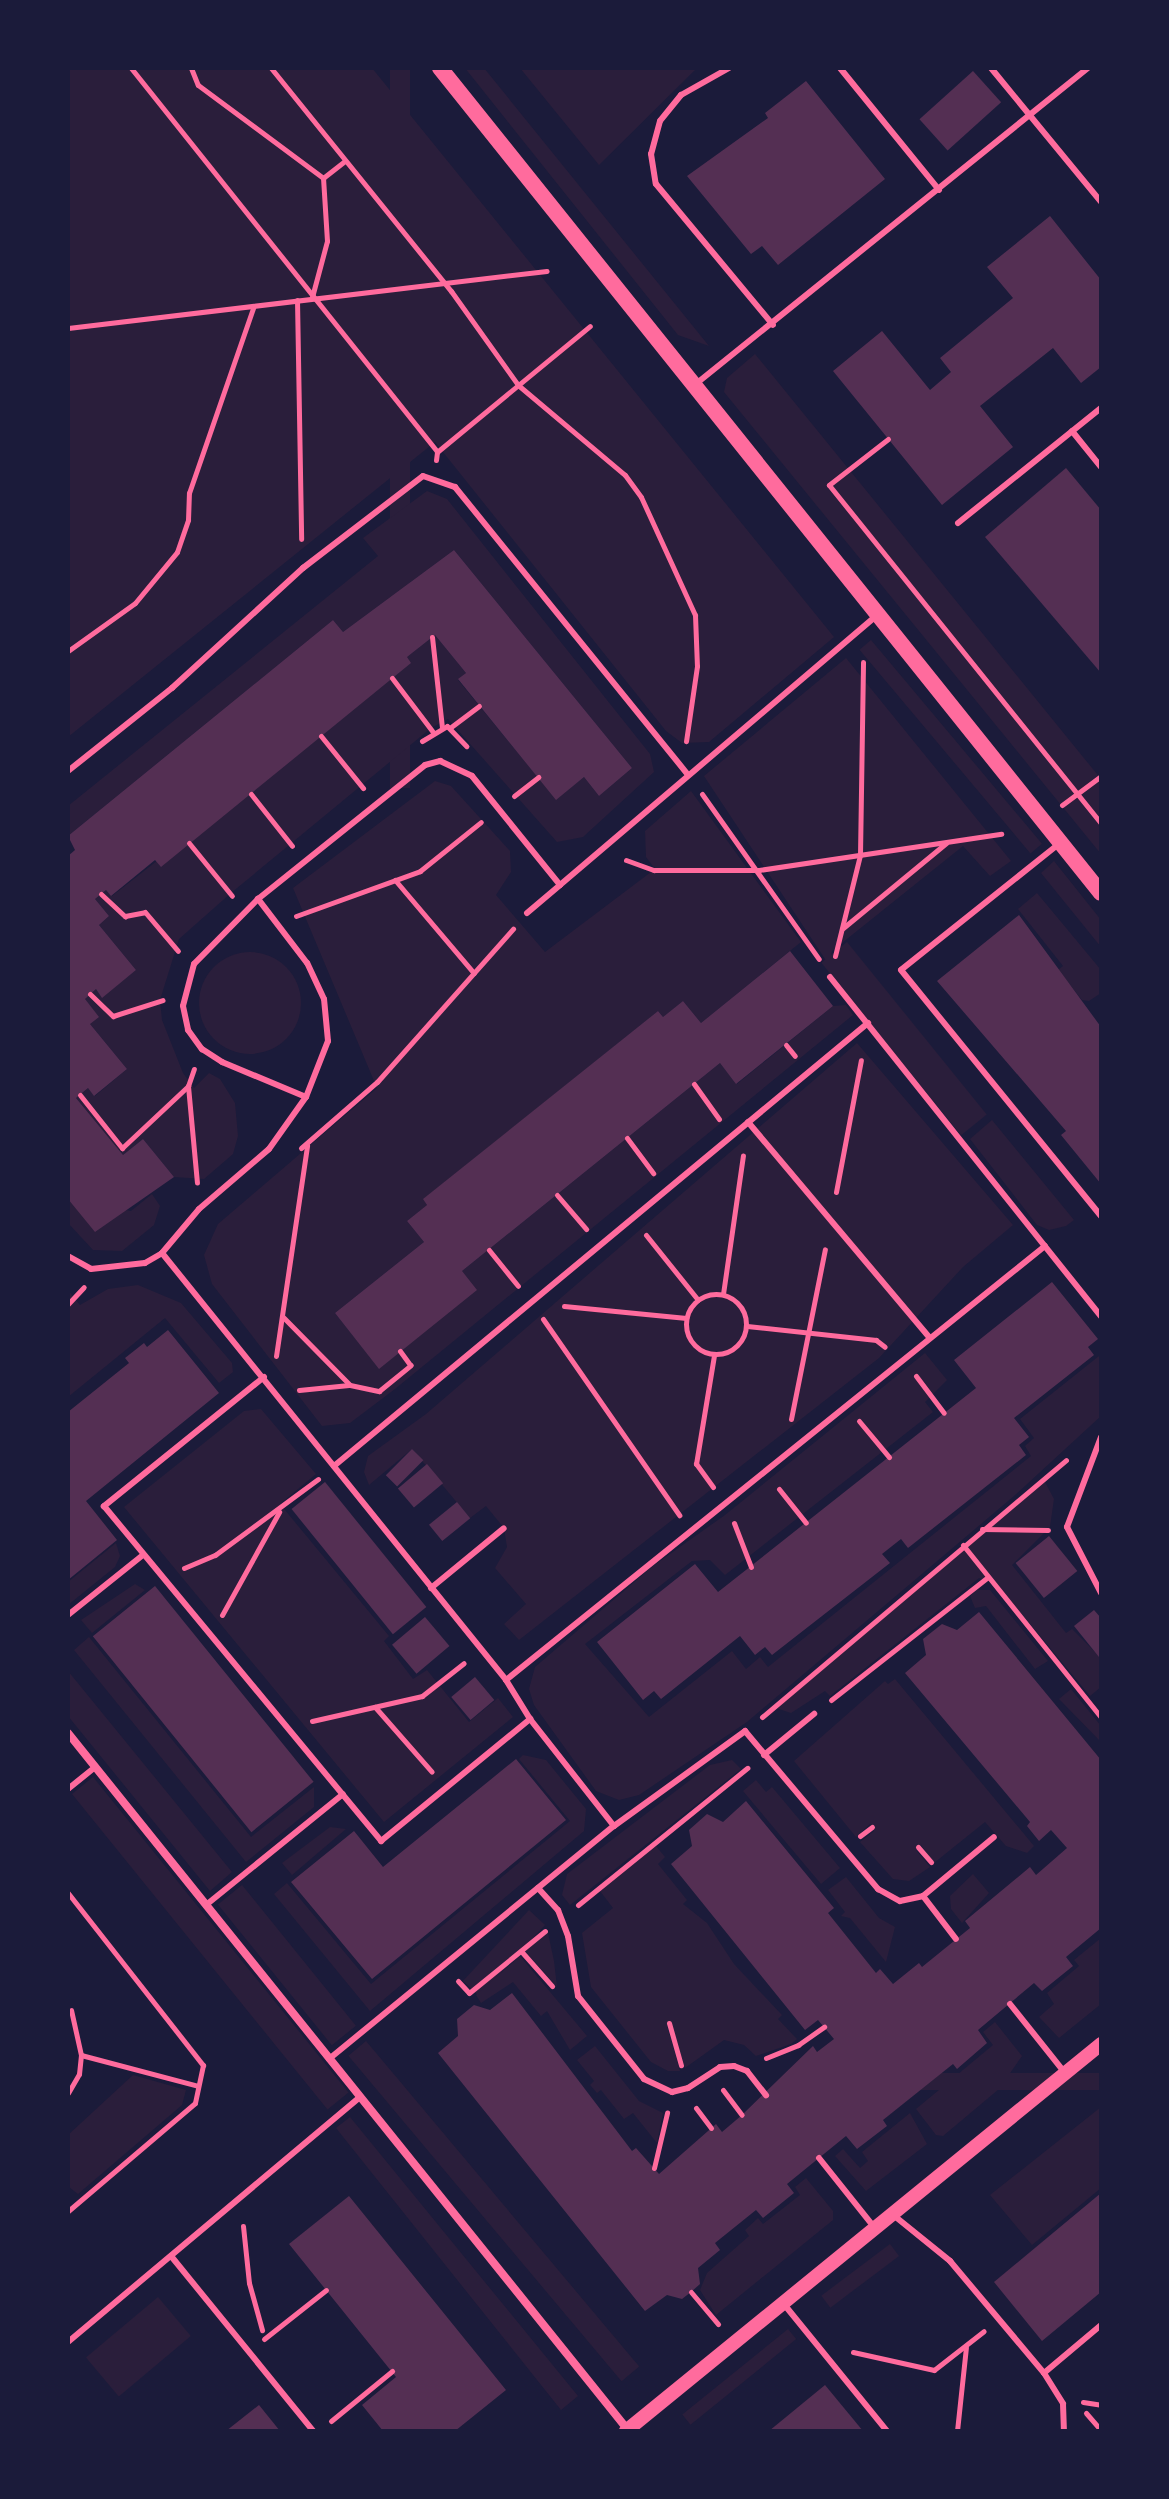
<!DOCTYPE html>
<style>
body{margin:0}
#map{position:relative;width:1169px;height:2499px;overflow:hidden;background:#1b1b3a;font-family:"Nunito Sans",sans-serif}
div>[style]{position:absolute}
.green>*{inset:0;background:#2a1e3b;transform-origin:0 0}
.round{border-radius:50%}
.building>*{inset:0;background:#542f53;transform-origin:0 0}
.path>*{height:5px;margin:-2.5px;padding:0 2.5px;transform-origin:2.5px;border-radius:2.5px;background:#ff6b9d}
.path>.ring{margin:-2.5px;padding:0;box-sizing:content-box;background:none;border:5px solid #ff6b9d;border-radius:50%}
.service>*{height:6px;margin:-3px;padding:0 3px;transform-origin:3px;border-radius:3px;background:#ff6b9d}
.minor>*{height:8px;margin:-4px;padding:0 4px;transform-origin:4px;border-radius:4px;background:#ff6b9d}
.tertiary>*{height:14px;margin:-7px;padding:0 7px;transform-origin:7px;border-radius:7px;background:#ff6b9d}
.secondary>*{height:16px;margin:-8px;padding:0 8px;transform-origin:8px;border-radius:8px;background:#ff6b9d}
span{translate:-50% -50%;white-space:nowrap;text-align:center;line-height:1.15;-webkit-text-stroke:7px #1b1b3a;paint-order:stroke}
.frame{position:absolute;inset:0;border:70px solid #1b1b3a;pointer-events:none}
</style>
<div id="map">
<div class="green">
<div style="clip-path:polygon(68px 68px,372px 68px,834px 637px,709px 742px,682px 743px,666px 731px,435px 442px,68px 737px)"></div>
<div style="left:390px;top:68px;width:20px;height:720px"></div>
<div style="clip-path:polygon(465px 68px,484px 68px,709px 346px,678px 335px)"></div>
<div style="clip-path:polygon(520px 68px,697px 68px,599px 165px)"></div>
<div style="clip-path:polygon(755px 354px,1101px 779px,1101px 854px,724px 392px,727px 378px)"></div>
<div style="clip-path:polygon(427px 491px,447px 499px,650px 754px,654px 772px,583px 837px,557px 842px,448px 719px,431px 728px,231px 893px,179px 939px,160px 1000px,162px 1020px,183px 1073px,194px 1088px,209px 1073px,220px 1079px,235px 1103px,238px 1136px,233px 1154px,204px 1179px,174px 1177px,143px 1139px,123px 1155px,76px 1098px,88px 1088px,95px 1096px,127px 1069px,90px 1024px,85px 999px,96px 989px,102px 997px,136px 970px,99px 925px,109px 916px,95px 899px,106px 890px,112px 896px,410px 663px,407px 657px,435px 635px,466px 673px,458px 680px,556px 799px,584px 777px,599px 796px,632px 768px,454px 550px,343px 632px,333px 620px,68px 836px,68px 806px,378px 556px,363px 538px)"></div>
<div style="left:871px;top:640px;width:266px;height:15px;rotate:50deg"></div>
<div style="clip-path:polygon(846px 658px,1011px 861px,990px 876px,963px 846px,832px 951px,829px 965px,704px 776px)"></div>
<div style="clip-path:polygon(435px 781px,451px 786px,510px 851px,511px 872px,496px 895px,545px 952px,655px 869px,646px 857px,645px 831px,691px 791px,801px 942px,701px 1023px,683px 1001px,663px 1017px,658px 1011px,424px 1199px,427px 1205px,407px 1221px,424px 1242px,335px 1313px,379px 1368px,462px 1271px,720px 1063px,737px 1084px,833px 1006px,846px 1005px,853px 1015px,395px 1389px,350px 1423px,322px 1426px,212px 1284px,204px 1255px,218px 1224px,377px 1088px,293px 888px)"></div>
<div style="clip-path:polygon(1054px 861px,1101px 920px,1101px 947px,1041px 873px)"></div>
<div style="clip-path:polygon(1037px 893px,1101px 970px,1101px 993px,1089px 1001px,1082px 1000px,1058px 970px,1063px 966px,1018px 909px)"></div>
<div style="left:847px;top:942px;width:222px;height:33px;rotate:51deg"></div>
<div class="round" style="left:199px;top:952px;width:102px;height:102px"></div>
<div style="clip-path:polygon(857px 1043px,1013px 1225px,963px 1267px,879px 1358px,519px 1640px,504px 1624px,526px 1604px,495px 1568px,507px 1547px,504px 1528px,486px 1506px,470px 1518px,412px 1449px,369px 1485px,364px 1472px,368px 1456px,426px 1414px)"></div>
<div style="clip-path:polygon(992px 1120px,1074px 1220px,1066px 1226px,1049px 1230px,1037px 1225px,970px 1139px)"></div>
<div style="clip-path:polygon(152px 1194px,160px 1206px,154px 1225px,122px 1251px,93px 1250px,68px 1223px,68px 1199px,131px 1211px)"></div>
<div style="clip-path:polygon(138px 1285px,181px 1303px,232px 1363px,233px 1372px,219px 1383px,165px 1318px,68px 1397px,68px 1290px,80px 1305px,108px 1289px)"></div>
<div style="clip-path:polygon(1101px 1345px,1101px 1416px,1014px 1496px,747px 1722px,639px 1795px,619px 1800px,596px 1791px,534px 1705px,529px 1689px,535px 1667px,653px 1566px,725px 1515px,925px 1353px,947px 1380px,925px 1402px,933px 1412px,725px 1575px,710px 1560px,692px 1561px,585px 1644px,649px 1717px,732px 1651px,746px 1669px,760px 1657px,768px 1667px,1031px 1456px,1025px 1446px,1034px 1438px,1020px 1419px,1099px 1356px)"></div>
<div style="clip-path:polygon(261px 1409px,316px 1474px,280px 1504px,389px 1636px,384px 1641px,413px 1679px,427px 1670px,469px 1722px,498px 1698px,513px 1717px,384px 1822px,124px 1507px,244px 1411px)"></div>
<div style="clip-path:polygon(1045px 1482px,1054px 1499px,1050px 1527px,1012px 1565px,1066px 1633px,1072px 1629px,1101px 1658px,1101px 1687px,1090px 1696px,996px 1583px,979px 1578px,830px 1696px,825px 1691px,791px 1713px,776px 1708px)"></div>
<div style="clip-path:polygon(116px 1543px,120px 1556px,115px 1567px,68px 1605px,68px 1582px)"></div>
<div style="clip-path:polygon(135px 1584px,145px 1590px,92px 1633px,81px 1620px)"></div>
<div style="clip-path:polygon(977px 1590px,990px 1590px,1048px 1661px,1035px 1669px,986px 1606px,975px 1608px,970px 1596px)"></div>
<div style="clip-path:polygon(89px 1637px,251px 1837px,314px 1787px,314px 1807px,246px 1862px,74px 1650px)"></div>
<div style="clip-path:polygon(68px 1671px,232px 1872px,210px 1891px,68px 1716px)"></div>
<div style="clip-path:polygon(895px 1679px,1034px 1846px,1027px 1853px,1006px 1846px,985px 1822px,934px 1863px,921px 1845px,916px 1850px,930px 1867px,909px 1881px,893px 1879px,860px 1842px,874px 1831px,870px 1824px,856px 1837px,794px 1761px,885px 1681px,888px 1684px)"></div>
<div style="clip-path:polygon(1071px 1689px,1101px 1726px,1101px 1742px,1059px 1699px)"></div>
<div style="clip-path:polygon(523px 1755px,546px 1760px,586px 1809px,584px 1831px,370px 2011px,274px 1894px,287px 1883px,371px 1984px,570px 1821px,519px 1759px)"></div>
<div style="clip-path:polygon(732px 1760px,741px 1769px,570px 1905px,562px 1895px,567px 1874px,710px 1765px)"></div>
<div style="left:93px;top:1777px;width:406px;height:27px;rotate:51deg"></div>
<div style="clip-path:polygon(756px 1780px,766px 1792px,772px 1787px,840px 1868px,821px 1884px,743px 1791px)"></div>
<div style="clip-path:polygon(330px 1827px,346px 1829px,292px 1875px,282px 1863px)"></div>
<div style="clip-path:polygon(656px 1846px,665px 1857px,658px 1864px,687px 1900px,683px 1904px,707px 1923px,734px 1964px,782px 2015px,778px 2019px,797px 2039px,791px 2044px,756px 2056px,744px 2045px,724px 2040px,685px 2068px,671px 2022px,667px 2026px,680px 2071px,668px 2071px,651px 2062px,591px 1987px,582px 1933px,613px 1908px,600px 1891px)"></div>
<div style="clip-path:polygon(973px 1874px,989px 1893px,962px 1923px,951px 1909px,950px 1896px)"></div>
<div style="clip-path:polygon(846px 1877px,879px 1918px,895px 1927px,886px 1962px,850px 1918px,841px 1916px,845px 1912px,828px 1890px)"></div>
<div style="left:242px;top:1885px;width:181px;height:31px;rotate:51deg"></div>
<div style="left:529px;top:1910px;width:22px;height:97px;rotate:43deg"></div>
<div style="clip-path:polygon(548px 1933px,554px 1961px,557px 1987px,525px 1951px)"></div>
<div style="clip-path:polygon(1101px 1938px,1101px 2004px,1059px 2038px,1039px 2017px,1054px 2004px,1047px 1993px,1079px 1966px,1074px 1960px)"></div>
<div style="clip-path:polygon(520px 1956px,587px 2036px,570px 2050px,547px 2011px,541px 2016px,513px 1982px,481px 2003px,476px 1995px)"></div>
<div style="clip-path:polygon(995px 2022px,1022px 2056px,999px 2089px,943px 2136px,936px 2135px,916px 2109px,993px 2045px,983px 2032px)"></div>
<div style="left:366px;top:2041px;width:425px;height:23px;rotate:50deg"></div>
<div style="clip-path:polygon(595px 2046px,639px 2101px,663px 2113px,657px 2143px,633px 2113px,624px 2119px,601px 2090px,597px 2093px,590px 2085px,594px 2081px,577px 2060px)"></div>
<div style="left:1101px;top:2073px;width:17px;height:234px;rotate:90deg"></div>
<div style="clip-path:polygon(133px 2075px,186px 2090px,182px 2105px,78px 2194px,69px 2187px,68px 2135px)"></div>
<div style="clip-path:polygon(1101px 2107px,1101px 2188px,1032px 2245px,990px 2195px)"></div>
<div style="clip-path:polygon(910px 2113px,927px 2144px,866px 2191px,835px 2156px,843px 2149px,860px 2168px,868px 2161px,862px 2152px)"></div>
<div style="clip-path:polygon(350px 2117px,578px 2396px,561px 2410px,336px 2128px)"></div>
<div style="clip-path:polygon(806px 2178px,833px 2211px,833px 2220px,716px 2315px,700px 2290px,707px 2273px,749px 2236px,745px 2230px,758px 2218px,763px 2224px,800px 2195px,795px 2187px)"></div>
<div style="left:890px;top:2244px;width:15px;height:86px;rotate:53deg"></div>
<div style="left:158px;top:2297px;width:51px;height:94px;rotate:50deg"></div>
<div style="left:788px;top:2329px;width:13px;height:136px;rotate:51deg"></div>
</div>
<div class="building">
<div style="left:973px;top:71px;width:42px;height:72px;rotate:48deg"></div>
<div style="clip-path:polygon(806px 81px,885px 179px,778px 265px,762px 246px,751px 254px,687px 176px,768px 118px,765px 113px)"></div>
<div style="clip-path:polygon(1050px 216px,1101px 280px,1101px 367px,1081px 383px,1053px 348px,980px 406px,1013px 447px,942px 505px,833px 371px,882px 331px,930px 390px,951px 372px,940px 358px,1013px 298px,987px 267px)"></div>
<div style="clip-path:polygon(1066px 468px,1101px 510px,1101px 673px,985px 537px)"></div>
<div style="clip-path:polygon(454px 550px,632px 768px,599px 796px,584px 777px,556px 800px,458px 679px,466px 673px,435px 635px,407px 657px,411px 663px,161px 867px,155px 860px,111px 896px,106px 890px,95px 899px,109px 916px,99px 925px,136px 970px,102px 998px,96px 989px,85px 999px,99px 1017px,90px 1024px,127px 1069px,94px 1096px,88px 1088px,76px 1098px,123px 1155px,143px 1139px,174px 1177px,95px 1232px,68px 1199px,68px 856px,75px 850px,68px 836px,333px 620px,343px 632px)"></div>
<div style="clip-path:polygon(1019px 915px,1101px 1027px,1101px 1184px,1061px 1135px,1066px 1131px,937px 981px)"></div>
<div style="clip-path:polygon(790px 951px,833px 1006px,736px 1084px,720px 1063px,462px 1271px,477px 1290px,379px 1369px,335px 1313px,424px 1242px,407px 1221px,427px 1205px,423px 1199px,658px 1011px,663px 1017px,683px 1001px,701px 1023px)"></div>
<div style="clip-path:polygon(1052px 1282px,1098px 1339px,1088px 1347px,1094px 1355px,1014px 1418px,1029px 1437px,1019px 1445px,1026px 1455px,908px 1548px,901px 1539px,882px 1554px,890px 1563px,772px 1655px,765px 1647px,755px 1655px,740px 1636px,661px 1699px,654px 1691px,643px 1700px,597px 1642px,695px 1564px,718px 1592px,976px 1388px,954px 1360px)"></div>
<div style="clip-path:polygon(168px 1330px,219px 1393px,86px 1501px,117px 1540px,68px 1580px,68px 1412px,129px 1363px,125px 1358px,144px 1343px,147px 1347px)"></div>
<div style="left:412px;top:1449px;width:16px;height:37px;rotate:45deg"></div>
<div style="left:427px;top:1464px;width:25px;height:38px;rotate:50deg"></div>
<div style="left:325px;top:1482px;width:161px;height:43px;rotate:51deg"></div>
<div style="left:457px;top:1502px;width:21px;height:36px;rotate:51deg"></div>
<div style="left:1049px;top:1536px;width:45px;height:43px;rotate:51deg"></div>
<div style="left:155px;top:1586px;width:252px;height:80px;rotate:51deg"></div>
<div style="clip-path:polygon(1094px 1610px,1101px 1618px,1099px 1657px,1074px 1626px)"></div>
<div style="clip-path:polygon(979px 1612px,1101px 1760px,1101px 1928px,1066px 1957px,1073px 1966px,1042px 1991px,1034px 1983px,978px 2030px,987px 2043px,957px 2069px,953px 2064px,883px 2120px,887px 2126px,857px 2149px,846px 2136px,787px 2184px,794px 2193px,763px 2218px,756px 2210px,715px 2243px,720px 2250px,698px 2268px,700px 2284px,691px 2292px,682px 2299px,667px 2295px,645px 2311px,438px 2053px,458px 2036px,457px 2019px,474px 2005px,490px 2010px,512px 1993px,632px 2151px,636px 2148px,659px 2174px,716px 2124px,722px 2132px,742px 2115px,813px 2046px,817px 2052px,834px 2039px,818px 2020px,805px 2030px,671px 1864px,692px 1846px,689px 1830px,707px 1814px,723px 1822px,746px 1801px,834px 1908px,828px 1913px,876px 1973px,880px 1969px,893px 1984px,919px 1963px,922px 1967px,970px 1928px,965px 1921px,1030px 1867px,1036px 1875px,1067px 1848px,1051px 1830px,1039px 1841px,1027px 1826px,1030px 1822px,905px 1673px,926px 1655px,923px 1639px,942px 1624px,957px 1630px)"></div>
<div style="left:425px;top:1617px;width:38px;height:43px;rotate:50deg"></div>
<div style="left:475px;top:1677px;width:30px;height:31px;rotate:50deg"></div>
<div style="clip-path:polygon(516px 1759px,566px 1820px,372px 1979px,291px 1882px,354px 1831px,383px 1867px)"></div>
<div style="clip-path:polygon(1101px 2193px,1101px 2292px,1042px 2341px,994px 2282px)"></div>
<div style="clip-path:polygon(349px 2196px,506px 2390px,455px 2431px,383px 2431px,362px 2405px,396px 2377px,289px 2244px)"></div>
<div style="clip-path:polygon(825px 2385px,863px 2431px,769px 2431px)"></div>
<div style="clip-path:polygon(259px 2405px,280px 2431px,226px 2431px)"></div>
</div>
<div class="path">
<div style="left:131px;top:68px;width:491px;rotate:51.4deg"></div>
<div style="left:437px;top:452px;width:8px;rotate:97deg"></div>
<div style="left:191px;top:68px;width:18px;rotate:68deg"></div>
<div style="left:198px;top:85px;width:156px;rotate:36.6deg"></div>
<div style="left:271px;top:68px;width:287px;rotate:51.1deg"></div>
<div style="left:451px;top:291px;width:115px;rotate:54.5deg"></div>
<div style="left:518px;top:385px;width:140px;rotate:40.1deg"></div>
<div style="left:625px;top:475px;width:27px;rotate:54deg"></div>
<div style="left:641px;top:497px;width:130px;rotate:65.4deg"></div>
<div style="left:695px;top:615px;width:51px;rotate:87.8deg"></div>
<div style="left:697px;top:666px;width:76px;rotate:98.3deg"></div>
<div style="left:312px;top:297px;width:58px;rotate:-75deg"></div>
<div style="left:327px;top:241px;width:63px;rotate:-93.6deg"></div>
<div style="left:323px;top:178px;width:28px;rotate:-38deg"></div>
<div style="left:297px;top:300px;width:239px;rotate:89deg"></div>
<div style="left:68px;top:328px;width:482px;rotate:-6.8deg"></div>
<div style="left:888px;top:439px;width:75px;rotate:142.1deg"></div>
<div style="left:829px;top:485px;width:434px;rotate:51.2deg"></div>
<div style="left:437px;top:452px;width:198px;rotate:-39.5deg"></div>
<div style="left:432px;top:637px;width:91px;rotate:83.7deg"></div>
<div style="left:68px;top:651px;width:82px;rotate:-35.6deg"></div>
<div style="left:135px;top:603px;width:66px;rotate:-50.5deg"></div>
<div style="left:177px;top:552px;width:34px;rotate:-71deg"></div>
<div style="left:188px;top:520px;width:27px;rotate:-88deg"></div>
<div style="left:189px;top:493px;width:196px;rotate:-70.9deg"></div>
<div style="left:392px;top:678px;width:68px;rotate:52.8deg"></div>
<div style="left:451px;top:727px;width:35px;rotate:-37deg"></div>
<div style="left:321px;top:736px;width:67px;rotate:51.1deg"></div>
<div style="left:422px;top:741px;width:29px;rotate:-31deg"></div>
<div style="left:447px;top:726px;width:28px;rotate:46deg"></div>
<div style="left:251px;top:794px;width:66px;rotate:51.7deg"></div>
<div style="left:702px;top:794px;width:202px;rotate:54.7deg"></div>
<div style="left:514px;top:796px;width:31px;rotate:-38deg"></div>
<div style="left:1062px;top:805px;width:49px;rotate:-36.6deg"></div>
<div style="left:189px;top:843px;width:68px;rotate:50.9deg"></div>
<div style="left:626px;top:860px;width:30px;rotate:20deg"></div>
<div style="left:654px;top:870px;width:105px"></div>
<div style="left:759px;top:870px;width:245px;rotate:-8.5deg"></div>
<div style="left:395px;top:880px;width:122px;rotate:49.7deg"></div>
<div style="left:101px;top:894px;width:33px;rotate:43deg"></div>
<div style="left:125px;top:916px;width:20px;rotate:-11deg"></div>
<div style="left:145px;top:912px;width:51px;rotate:49.8deg"></div>
<div style="left:296px;top:916px;width:132px;rotate:-19.9deg"></div>
<div style="left:420px;top:871px;width:78px;rotate:-38.8deg"></div>
<div style="left:843px;top:928px;width:134px;rotate:-39.5deg"></div>
<div style="left:835px;top:956px;width:104px;rotate:-76.1deg"></div>
<div style="left:860px;top:855px;width:193px;rotate:-89.1deg"></div>
<div style="left:90px;top:994px;width:32px;rotate:44deg"></div>
<div style="left:113px;top:1016px;width:52px;rotate:-17.7deg"></div>
<div style="left:786px;top:1045px;width:14px;rotate:51deg"></div>
<div style="left:694px;top:1084px;width:43px;rotate:54.5deg"></div>
<div style="left:188px;top:1086px;width:97px;rotate:84.7deg"></div>
<div style="left:80px;top:1095px;width:68px;rotate:51.6deg"></div>
<div style="left:122px;top:1148px;width:91px;rotate:-43.2deg"></div>
<div style="left:188px;top:1086px;width:18px;rotate:-71deg"></div>
<div style="left:627px;top:1138px;width:44px;rotate:53.4deg"></div>
<div style="left:301px;top:1148px;width:101px;rotate:-41deg"></div>
<div style="left:377px;top:1082px;width:205px;rotate:-48.4deg"></div>
<div style="left:836px;top:1192px;width:134px;rotate:-79.3deg"></div>
<div style="left:557px;top:1195px;width:45px;rotate:49.5deg"></div>
<div style="left:646px;top:1235px;width:83px;rotate:51.3deg"></div>
<div style="left:489px;top:1250px;width:46px;rotate:51.1deg"></div>
<div class="ring" style="left:686px;top:1294px;width:55px;height:55px"></div>
<div style="left:723px;top:1294px;width:140px;rotate:-81.8deg"></div>
<div style="left:68px;top:1304px;width:23px;rotate:-47deg"></div>
<div style="left:564px;top:1306px;width:123px;rotate:5.6deg"></div>
<div style="left:283px;top:1317px;width:95px;rotate:45.4deg"></div>
<div style="left:350px;top:1385px;width:30px;rotate:12deg"></div>
<div style="left:379px;top:1391px;width:41px;rotate:-39.1deg"></div>
<div style="left:543px;top:1319px;width:239px;rotate:55.2deg"></div>
<div style="left:747px;top:1326px;width:130px;rotate:6.2deg"></div>
<div style="left:876px;top:1340px;width:11px;rotate:38deg"></div>
<div style="left:400px;top:1351px;width:17px;rotate:54deg"></div>
<div style="left:276px;top:1356px;width:213px;rotate:-81.6deg"></div>
<div style="left:916px;top:1376px;width:46px;rotate:52.9deg"></div>
<div style="left:299px;top:1390px;width:50px;rotate:-5.7deg"></div>
<div style="left:791px;top:1419px;width:173px;rotate:-78.7deg"></div>
<div style="left:859px;top:1421px;width:47px;rotate:50.2deg"></div>
<div style="left:713px;top:1487px;width:29px;rotate:-126deg"></div>
<div style="left:696px;top:1464px;width:110px;rotate:-80.6deg"></div>
<div style="left:779px;top:1489px;width:43px;rotate:51.5deg"></div>
<div style="left:734px;top:1523px;width:47px;rotate:68.9deg"></div>
<div style="left:982px;top:1529px;width:66px;rotate:0.9deg"></div>
<div style="left:963px;top:1545px;width:221px;rotate:51.3deg"></div>
<div style="left:184px;top:1568px;width:34px;rotate:-23deg"></div>
<div style="left:215px;top:1555px;width:128px;rotate:-36.4deg"></div>
<div style="left:222px;top:1615px;width:118px;rotate:-61deg"></div>
<div style="left:831px;top:1700px;width:199px;rotate:-38.1deg"></div>
<div style="left:375px;top:1707px;width:86px;rotate:48.8deg"></div>
<div style="left:762px;top:1717px;width:398px;rotate:-40.2deg"></div>
<div style="left:312px;top:1721px;width:113px;rotate:-12.8deg"></div>
<div style="left:422px;top:1696px;width:53px;rotate:-38.2deg"></div>
<div style="left:860px;top:1836px;width:15px;rotate:-37deg"></div>
<div style="left:918px;top:1847px;width:20px;rotate:49deg"></div>
<div style="left:68px;top:1893px;width:219px;rotate:51.9deg"></div>
<div style="left:203px;top:2065px;width:39px;rotate:102deg"></div>
<div style="left:195px;top:2103px;width:167px;rotate:139.6deg"></div>
<div style="left:578px;top:1905px;width:218px;rotate:-39deg"></div>
<div style="left:521px;top:1951px;width:47px;rotate:48.5deg"></div>
<div style="left:458px;top:1981px;width:16px;rotate:47deg"></div>
<div style="left:469px;top:1993px;width:98px;rotate:-39.2deg"></div>
<div style="left:669px;top:2023px;width:44px;rotate:74.1deg"></div>
<div style="left:81px;top:2055px;width:121px;rotate:14.8deg"></div>
<div style="left:766px;top:2058px;width:35px;rotate:-22deg"></div>
<div style="left:798px;top:2045px;width:32px;rotate:-35deg"></div>
<div style="left:723px;top:2090px;width:31px;rotate:53deg"></div>
<div style="left:68px;top:2093px;width:22px;rotate:-60deg"></div>
<div style="left:79px;top:2074px;width:19px;rotate:-84deg"></div>
<div style="left:81px;top:2055px;width:46px;rotate:-102.5deg"></div>
<div style="left:696px;top:2108px;width:25px;rotate:53deg"></div>
<div style="left:654px;top:2168px;width:57px;rotate:-76.7deg"></div>
<div style="left:243px;top:2226px;width:57px;rotate:84deg"></div>
<div style="left:249px;top:2283px;width:49px;rotate:74.5deg"></div>
<div style="left:691px;top:2292px;width:42px;rotate:49.8deg"></div>
<div style="left:264px;top:2339px;width:79px;rotate:-38.3deg"></div>
<div style="left:853px;top:2352px;width:83px;rotate:12.5deg"></div>
<div style="left:934px;top:2370px;width:63px;rotate:-38deg"></div>
<div style="left:1083px;top:2402px;width:18px;rotate:9deg"></div>
<div style="left:1086px;top:2413px;width:23px;rotate:49deg"></div>
<div style="left:331px;top:2421px;width:79px;rotate:-39.3deg"></div>
<div style="left:957px;top:2431px;width:84px;rotate:-83.9deg"></div>
</div>
<div class="service">
<div style="left:729px;top:68px;width:55px;rotate:150.6deg"></div>
<div style="left:681px;top:95px;width:33px;rotate:129deg"></div>
<div style="left:660px;top:121px;width:34px;rotate:105deg"></div>
<div style="left:651px;top:154px;width:30px;rotate:81deg"></div>
<div style="left:656px;top:184px;width:183px;rotate:50.3deg"></div>
<div style="left:840px;top:68px;width:157px;rotate:50.9deg"></div>
<div style="left:991px;top:68px;width:173px;rotate:50.6deg"></div>
<div style="left:697px;top:383px;width:502px;rotate:-38.86deg"></div>
<div style="left:1072px;top:431px;width:46px;rotate:51.1deg"></div>
<div style="left:958px;top:523px;width:184px;rotate:-38.8deg"></div>
<div style="left:68px;top:771px;width:133px;rotate:-38.6deg"></div>
<div style="left:172px;top:688px;width:178px;rotate:-42.5deg"></div>
<div style="left:303px;top:568px;width:151px;rotate:-37.5deg"></div>
<div style="left:423px;top:476px;width:34px;rotate:19deg"></div>
<div style="left:455px;top:487px;width:369px;rotate:51deg"></div>
<div style="left:1060px;top:843px;width:203px;rotate:141.4deg"></div>
<div style="left:901px;top:970px;width:317px;rotate:50.9deg"></div>
<div style="left:258px;top:899px;width:91px;rotate:134.6deg"></div>
<div style="left:194px;top:964px;width:43px;rotate:104.7deg"></div>
<div style="left:183px;top:1006px;width:25px;rotate:78deg"></div>
<div style="left:188px;top:1030px;width:24px;rotate:54deg"></div>
<div style="left:202px;top:1049px;width:24px;rotate:33deg"></div>
<div style="left:222px;top:1062px;width:91px;rotate:22.6deg"></div>
<div style="left:527px;top:913px;width:43px;rotate:-40.3deg"></div>
<div style="left:830px;top:977px;width:434px;rotate:51.4deg"></div>
<div style="left:748px;top:1122px;width:282px;rotate:49.9deg"></div>
<div style="left:162px;top:1253px;width:548px;rotate:51.14deg"></div>
<div style="left:506px;top:1680px;width:46px;rotate:58.4deg"></div>
<div style="left:530px;top:1719px;width:136px;rotate:51.9deg"></div>
<div style="left:614px;top:1826px;width:162px;rotate:-35.9deg"></div>
<div style="left:745px;top:1731px;width:207px;rotate:49.9deg"></div>
<div style="left:878px;top:1889px;width:25px;rotate:29deg"></div>
<div style="left:900px;top:1901px;width:24px;rotate:-12deg"></div>
<div style="left:923px;top:1896px;width:54px;rotate:52.5deg"></div>
<div style="left:68px;top:1256px;width:26px;rotate:29deg"></div>
<div style="left:91px;top:1269px;width:54px;rotate:-6.3deg"></div>
<div style="left:145px;top:1263px;width:20px;rotate:-30deg"></div>
<div style="left:162px;top:1253px;width:57px;rotate:-49.9deg"></div>
<div style="left:199px;top:1209px;width:92px;rotate:-40.6deg"></div>
<div style="left:269px;top:1149px;width:64px;rotate:-54.6deg"></div>
<div style="left:306px;top:1097px;width:60px;rotate:-68.6deg"></div>
<div style="left:328px;top:1041px;width:42px;rotate:-95.4deg"></div>
<div style="left:324px;top:999px;width:40px;rotate:-115deg"></div>
<div style="left:307px;top:963px;width:81px;rotate:-127.4deg"></div>
<div style="left:258px;top:899px;width:214px;rotate:-38.7deg"></div>
<div style="left:425px;top:765px;width:16px;rotate:-15deg"></div>
<div style="left:440px;top:761px;width:35px;rotate:25deg"></div>
<div style="left:472px;top:776px;width:140px;rotate:51.1deg"></div>
<div style="left:560px;top:885px;width:416px;rotate:-40.4deg"></div>
<div style="left:264px;top:1377px;width:206px;rotate:141.1deg"></div>
<div style="left:104px;top:1506px;width:435px;rotate:50.4deg"></div>
<div style="left:381px;top:1841px;width:193px;rotate:-39.3deg"></div>
<div style="left:1101px;top:1437px;width:96px;rotate:110.7deg"></div>
<div style="left:1067px;top:1527px;width:74px;rotate:62.7deg"></div>
<div style="left:334px;top:1466px;width:694px;rotate:-39.68deg"></div>
<div style="left:431px;top:1588px;width:94px;rotate:-39.4deg"></div>
<div style="left:68px;top:1615px;width:96px;rotate:-38.7deg"></div>
<div style="left:506px;top:1680px;width:692px;rotate:-38.84deg"></div>
<div style="left:764px;top:1755px;width:65px;rotate:-39.4deg"></div>
<div style="left:68px;top:1789px;width:35px;rotate:-39deg"></div>
<div style="left:538px;top:1888px;width:30px;rotate:48deg"></div>
<div style="left:558px;top:1910px;width:28px;rotate:69deg"></div>
<div style="left:568px;top:1936px;width:61px;rotate:80.5deg"></div>
<div style="left:578px;top:1996px;width:106px;rotate:51.5deg"></div>
<div style="left:644px;top:2079px;width:31px;rotate:25deg"></div>
<div style="left:672px;top:2092px;width:16px;rotate:-14deg"></div>
<div style="left:688px;top:2088px;width:38px;rotate:-33deg"></div>
<div style="left:720px;top:2067px;width:14px;rotate:-4deg"></div>
<div style="left:734px;top:2066px;width:14px;rotate:21deg"></div>
<div style="left:747px;top:2071px;width:31px;rotate:52deg"></div>
<div style="left:923px;top:1896px;width:92px;rotate:-39.7deg"></div>
<div style="left:206px;top:1905px;width:176px;rotate:-39deg"></div>
<div style="left:1010px;top:2004px;width:88px;rotate:51.4deg"></div>
<div style="left:329px;top:2059px;width:368px;rotate:-39.3deg"></div>
<div style="left:819px;top:2158px;width:88px;rotate:51.4deg"></div>
<div style="left:892px;top:2214px;width:75px;rotate:39deg"></div>
<div style="left:950px;top:2261px;width:146px;rotate:50deg"></div>
<div style="left:1044px;top:2373px;width:36px;rotate:58deg"></div>
<div style="left:1063px;top:2404px;width:27px;rotate:88deg"></div>
<div style="left:171px;top:2256px;width:225px;rotate:50.9deg"></div>
<div style="left:783px;top:2303px;width:165px;rotate:50.9deg"></div>
<div style="left:68px;top:2342px;width:381px;rotate:-40deg"></div>
<div style="left:1044px;top:2373px;width:75px;rotate:-40.1deg"></div>
</div>
<div class="minor">
<div style="left:68px;top:1733px;width:894px;rotate:51.22deg"></div>
</div>
<div class="tertiary">
<div style="left:626px;top:2431px;width:613px;rotate:-39.17deg"></div>
</div>
<div class="secondary">
<div style="left:440px;top:68px;width:1057px;rotate:51.3deg"></div>
</div>
<div class="frame"></div>
</div>
